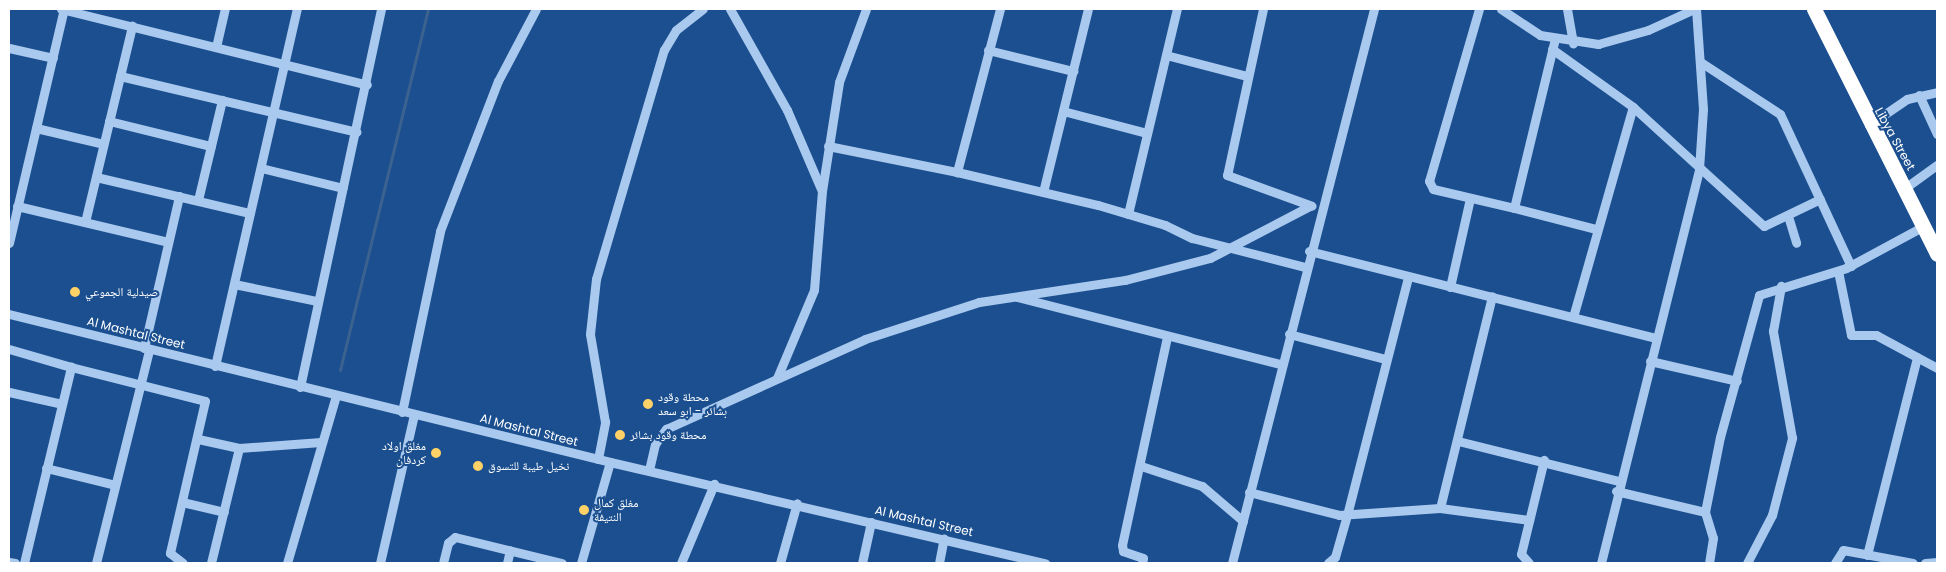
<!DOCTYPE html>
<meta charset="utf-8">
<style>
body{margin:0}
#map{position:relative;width:1946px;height:572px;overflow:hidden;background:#1b4f8f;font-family:Poppins,"Noto Naskh Arabic",sans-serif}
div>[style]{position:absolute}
.stream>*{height:3px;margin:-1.5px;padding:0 1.5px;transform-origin:1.5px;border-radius:1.5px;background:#3c6290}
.minor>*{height:9px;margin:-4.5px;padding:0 4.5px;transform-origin:4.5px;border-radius:4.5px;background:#a9c9ee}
.highway>*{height:15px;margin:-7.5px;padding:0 7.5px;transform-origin:7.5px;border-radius:7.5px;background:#fff}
.dots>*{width:14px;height:14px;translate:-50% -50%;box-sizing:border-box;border:2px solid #1b4f8f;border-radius:50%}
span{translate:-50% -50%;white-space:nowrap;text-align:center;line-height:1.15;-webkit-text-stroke:4px #1b4f8f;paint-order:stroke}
.street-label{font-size:12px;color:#fff}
.poi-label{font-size:12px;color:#fff}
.left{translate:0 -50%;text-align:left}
.right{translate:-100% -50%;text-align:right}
.frame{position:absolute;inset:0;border:10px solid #fff;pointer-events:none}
</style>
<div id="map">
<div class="stream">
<div style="left:340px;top:370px;width:372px;rotate:-76.3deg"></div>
</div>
<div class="minor">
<div style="left:61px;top:9px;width:315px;rotate:13.9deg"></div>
<div style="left:730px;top:9px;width:116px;rotate:60.6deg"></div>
<div style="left:787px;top:110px;width:86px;rotate:66.7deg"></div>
<div style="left:1000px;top:9px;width:169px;rotate:104.8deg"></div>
<div style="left:957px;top:172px;width:145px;rotate:13.2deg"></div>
<div style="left:1098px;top:205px;width:70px;rotate:16.6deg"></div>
<div style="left:1165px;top:225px;width:30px;rotate:26deg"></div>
<div style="left:1192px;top:238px;width:117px;rotate:14.4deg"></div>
<div style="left:1263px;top:9px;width:170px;rotate:102.2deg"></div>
<div style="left:1227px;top:175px;width:90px;rotate:20deg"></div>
<div style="left:1479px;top:9px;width:179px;rotate:106.2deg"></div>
<div style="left:1429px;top:181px;width:9px;rotate:63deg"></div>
<div style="left:1433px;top:189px;width:83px;rotate:13.2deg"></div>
<div style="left:1514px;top:208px;width:174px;rotate:-76.4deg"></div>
<div style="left:1501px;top:9px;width:47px;rotate:33.7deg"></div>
<div style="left:1540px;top:35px;width:59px;rotate:8.8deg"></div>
<div style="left:1598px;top:44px;width:52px;rotate:-15.6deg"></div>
<div style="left:1648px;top:30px;width:51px;rotate:-24.5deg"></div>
<div style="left:1567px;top:9px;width:35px;rotate:80deg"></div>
<div style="left:216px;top:47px;width:39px;rotate:-77deg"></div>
<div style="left:9px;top:48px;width:45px;rotate:12.8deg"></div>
<div style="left:1552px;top:49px;width:100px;rotate:35.6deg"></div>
<div style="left:988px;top:50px;width:88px;rotate:13.9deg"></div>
<div style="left:1166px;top:55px;width:84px;rotate:14.5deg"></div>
<div style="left:1702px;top:63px;width:93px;rotate:33.2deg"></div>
<div style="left:1780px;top:114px;width:168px;rotate:65deg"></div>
<div style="left:120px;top:76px;width:243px;rotate:13.3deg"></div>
<div style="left:1919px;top:95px;width:43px;rotate:65.2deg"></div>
<div style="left:1063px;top:111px;width:87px;rotate:14.7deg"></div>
<div style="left:109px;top:121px;width:105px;rotate:13.8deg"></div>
<div style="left:1869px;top:125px;width:46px;rotate:-34.4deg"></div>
<div style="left:1907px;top:99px;width:31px;rotate:-13deg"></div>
<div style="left:36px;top:128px;width:69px;rotate:13.4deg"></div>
<div style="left:828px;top:146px;width:132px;rotate:11.4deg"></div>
<div style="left:261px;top:168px;width:84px;rotate:13.7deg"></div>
<div style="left:96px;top:177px;width:158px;rotate:13.2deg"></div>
<div style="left:1905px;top:188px;width:39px;rotate:-36deg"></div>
<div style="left:1043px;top:192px;width:188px;rotate:-76.2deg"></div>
<div style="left:198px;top:200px;width:103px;rotate:-76.5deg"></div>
<div style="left:17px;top:206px;width:155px;rotate:13.4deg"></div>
<div style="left:1514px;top:208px;width:85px;rotate:14.4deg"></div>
<div style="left:1128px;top:214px;width:211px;rotate:-76.6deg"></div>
<div style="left:1788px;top:216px;width:28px;rotate:73deg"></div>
<div style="left:85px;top:222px;width:202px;rotate:-76.5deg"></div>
<div style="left:9px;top:243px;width:240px;rotate:-76.8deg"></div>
<div style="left:1309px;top:251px;width:358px;rotate:14.1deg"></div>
<div style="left:1838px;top:271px;width:65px;rotate:78.5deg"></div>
<div style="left:1851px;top:335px;width:25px"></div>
<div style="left:1876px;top:335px;width:69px;rotate:28.4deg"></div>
<div style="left:234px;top:284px;width:85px;rotate:11.6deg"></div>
<div style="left:1450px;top:287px;width:91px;rotate:-77.3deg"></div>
<div style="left:1017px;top:297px;width:271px;rotate:14.3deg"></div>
<div style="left:9px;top:314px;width:619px;rotate:13.83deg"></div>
<div style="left:610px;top:462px;width:447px;rotate:13.1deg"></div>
<div style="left:1573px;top:317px;width:218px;rotate:-74.1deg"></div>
<div style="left:1633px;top:107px;width:177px;rotate:42.3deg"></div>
<div style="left:1764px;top:226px;width:62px;rotate:-25.7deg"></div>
<div style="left:1289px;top:334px;width:100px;rotate:14.5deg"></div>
<div style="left:144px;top:348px;width:156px;rotate:-77deg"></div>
<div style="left:9px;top:349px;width:65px;rotate:16.2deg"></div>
<div style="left:1650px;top:361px;width:89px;rotate:12.9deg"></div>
<div style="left:215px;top:366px;width:366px;rotate:-77.1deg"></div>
<div style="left:777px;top:378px;width:95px;rotate:-67.2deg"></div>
<div style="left:814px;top:290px;width:99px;rotate:-85.4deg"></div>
<div style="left:822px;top:191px;width:110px;rotate:-81.1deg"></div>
<div style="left:839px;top:82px;width:78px;rotate:-69.7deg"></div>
<div style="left:300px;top:387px;width:387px;rotate:-77.9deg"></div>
<div style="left:9px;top:392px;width:54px;rotate:12.8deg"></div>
<div style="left:402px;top:412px;width:185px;rotate:-78.1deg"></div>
<div style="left:440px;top:231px;width:161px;rotate:-68.9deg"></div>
<div style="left:498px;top:81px;width:81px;rotate:-62.2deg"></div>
<div style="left:198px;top:439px;width:42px;rotate:12.4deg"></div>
<div style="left:239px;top:448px;width:118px;rotate:103.7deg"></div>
<div style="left:1458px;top:441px;width:166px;rotate:14deg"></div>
<div style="left:239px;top:448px;width:82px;rotate:-4.2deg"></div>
<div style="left:598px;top:459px;width:38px;rotate:-79deg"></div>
<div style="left:605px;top:422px;width:89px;rotate:-99.7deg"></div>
<div style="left:590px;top:334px;width:55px;rotate:-83.8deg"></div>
<div style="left:596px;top:279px;width:239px;rotate:-73.5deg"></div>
<div style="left:664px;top:50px;width:23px;rotate:-59deg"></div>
<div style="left:676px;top:30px;width:34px;rotate:-38deg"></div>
<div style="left:1141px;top:466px;width:64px;rotate:18.2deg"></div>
<div style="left:1202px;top:486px;width:54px;rotate:40.5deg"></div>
<div style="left:46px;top:468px;width:71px;rotate:13.8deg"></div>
<div style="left:649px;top:470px;width:27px;rotate:-77deg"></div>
<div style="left:655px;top:444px;width:19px;rotate:-54deg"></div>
<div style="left:666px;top:429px;width:218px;rotate:-24.3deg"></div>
<div style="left:865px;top:339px;width:120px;rotate:-18deg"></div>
<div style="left:979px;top:302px;width:148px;rotate:-8.6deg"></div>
<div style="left:1125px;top:280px;width:88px;rotate:-14.5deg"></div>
<div style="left:1210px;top:258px;width:113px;rotate:-27.5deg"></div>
<div style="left:1616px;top:491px;width:91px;rotate:13.3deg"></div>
<div style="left:1705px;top:512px;width:27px;rotate:73deg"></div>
<div style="left:1713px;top:538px;width:25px;rotate:99deg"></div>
<div style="left:1249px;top:492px;width:93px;rotate:14.3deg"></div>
<div style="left:1339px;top:515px;width:101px;rotate:-4deg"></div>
<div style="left:1440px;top:508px;width:90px;rotate:7.7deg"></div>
<div style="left:182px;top:502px;width:43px;rotate:13.4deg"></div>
<div style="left:1440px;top:508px;width:218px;rotate:-76.2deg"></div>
<div style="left:1705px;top:512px;width:76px;rotate:-78.7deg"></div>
<div style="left:1720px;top:437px;width:147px;rotate:-74.6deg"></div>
<div style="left:1759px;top:295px;width:91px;rotate:-17.2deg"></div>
<div style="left:1846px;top:268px;width:89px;rotate:-28.3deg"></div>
<div style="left:1867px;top:555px;width:204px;rotate:-75.8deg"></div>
<div style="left:9px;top:562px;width:6px;rotate:9deg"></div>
<div style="left:24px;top:563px;width:202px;rotate:-76.5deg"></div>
<div style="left:71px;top:367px;width:138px;rotate:14.2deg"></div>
<div style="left:205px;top:401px;width:156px;rotate:103deg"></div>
<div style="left:170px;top:553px;width:16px;rotate:38deg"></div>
<div style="left:96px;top:563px;width:219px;rotate:-76deg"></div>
<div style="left:287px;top:563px;width:175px;rotate:-73.7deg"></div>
<div style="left:380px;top:563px;width:152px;rotate:-77.1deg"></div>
<div style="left:443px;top:563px;width:21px;rotate:-76deg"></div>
<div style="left:448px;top:543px;width:9px;rotate:-41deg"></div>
<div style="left:455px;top:537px;width:110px;rotate:13.7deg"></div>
<div style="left:507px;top:563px;width:13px;rotate:-77deg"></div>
<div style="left:581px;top:563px;width:105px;rotate:-74deg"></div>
<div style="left:681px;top:563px;width:86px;rotate:-67.3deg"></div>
<div style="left:780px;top:563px;width:62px;rotate:-74.2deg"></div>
<div style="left:862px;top:563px;width:42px;rotate:-77.6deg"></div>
<div style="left:939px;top:563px;width:25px;rotate:-79deg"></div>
<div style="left:1142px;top:563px;width:5px;rotate:-79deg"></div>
<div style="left:1143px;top:558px;width:21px;rotate:-161deg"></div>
<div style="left:1123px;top:551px;width:6px;rotate:-99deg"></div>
<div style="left:1122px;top:545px;width:213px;rotate:-77.8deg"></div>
<div style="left:1232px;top:563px;width:572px;rotate:-75.62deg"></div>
<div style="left:1328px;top:563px;width:9px;rotate:-41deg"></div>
<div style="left:1335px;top:557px;width:44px;rotate:-74.1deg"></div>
<div style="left:1347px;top:515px;width:246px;rotate:-75.6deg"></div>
<div style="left:1529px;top:563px;width:12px;rotate:-132deg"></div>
<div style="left:1521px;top:554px;width:97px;rotate:-76.3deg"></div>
<div style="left:1601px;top:563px;width:406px;rotate:-76deg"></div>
<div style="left:1699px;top:169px;width:60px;rotate:-86.2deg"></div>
<div style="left:1703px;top:109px;width:100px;rotate:-94deg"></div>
<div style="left:1747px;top:563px;width:54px;rotate:-62.5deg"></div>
<div style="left:1772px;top:515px;width:80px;rotate:-75.4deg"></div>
<div style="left:1792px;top:438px;width:109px;rotate:-100.1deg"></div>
<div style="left:1773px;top:331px;width:46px;rotate:-79.9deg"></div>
<div style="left:1835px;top:563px;width:15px;rotate:-58deg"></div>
<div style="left:1843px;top:550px;width:71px;rotate:10.5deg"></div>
<div style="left:1925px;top:563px;width:12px;rotate:-5deg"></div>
</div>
<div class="highway">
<div style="left:1814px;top:9px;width:274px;rotate:63.3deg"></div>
</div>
<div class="dots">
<div style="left:75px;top:292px;background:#ffd166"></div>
<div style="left:648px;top:404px;background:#ffd166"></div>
<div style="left:620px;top:435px;background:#ffd166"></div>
<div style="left:436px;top:453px;background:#ffd166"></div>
<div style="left:478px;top:466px;background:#ffd166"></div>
<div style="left:584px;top:510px;background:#ffd166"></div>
</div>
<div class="street-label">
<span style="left:1895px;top:139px;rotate:61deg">Libya Street</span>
<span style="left:136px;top:333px;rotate:14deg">Al Mashtal Street</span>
<span style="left:529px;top:430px;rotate:14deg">Al Mashtal Street</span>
<span style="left:924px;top:521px;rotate:13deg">Al Mashtal Street</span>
</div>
<div class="poi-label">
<span class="left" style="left:85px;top:292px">صيدلية الجموعي</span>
<span class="left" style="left:658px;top:404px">محطة وقود<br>بشائر - ابو سعد</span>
<span class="left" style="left:630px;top:435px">محطة وقود بشائر</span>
<span class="right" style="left:426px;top:453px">مغلق اولاد<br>كردفان</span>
<span class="left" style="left:488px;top:466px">نخيل طيبة للتسوق</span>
<span class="left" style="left:594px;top:510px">مغلق كمال<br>النتيفة</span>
</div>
<div class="frame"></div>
</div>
